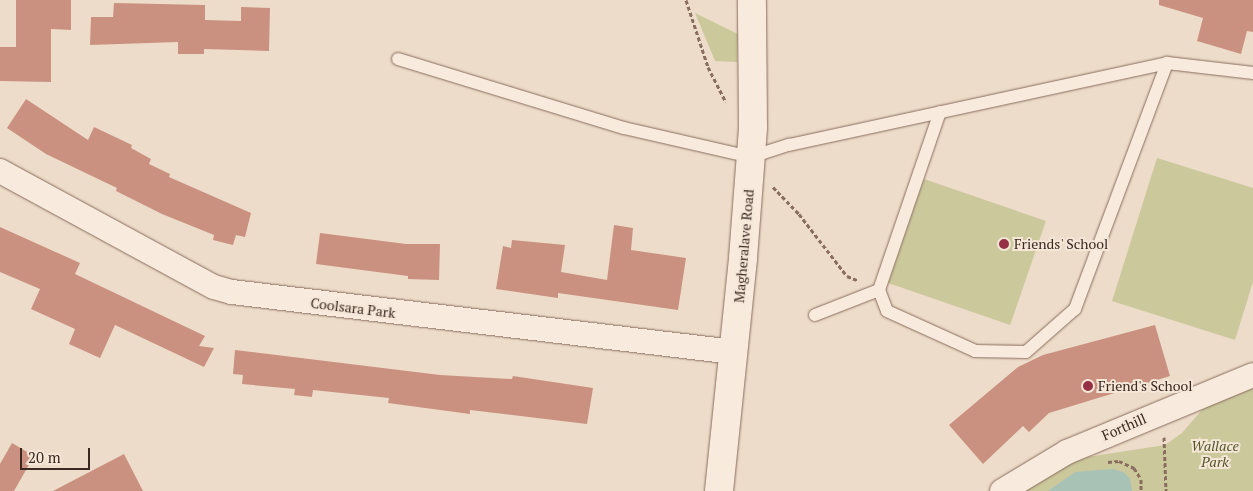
<!DOCTYPE html>
<style>
body{margin:0}
#map{position:relative;width:1253px;height:491px;overflow:hidden;background:#eddcc9;font-family:"PT Serif",serif}
div>[style]{position:absolute}
.green>*{inset:0;background:#cbc89c;transform-origin:0 0}
.water>*{inset:0;background:#a9c2b6}
.building>*{inset:0;background:#ca9180}
.path>*{height:3px;margin-top:-1.5px;transform-origin:0;background:repeating-linear-gradient(90deg,#896d5e 0 4px,transparent 0 6.5px)}
.roads{filter:drop-shadow(0 0 1px #896d5e) drop-shadow(0 0 1px #896d5e)}
.lane>*{height:12px;margin:-6px;padding:0 6px;transform-origin:6px;border-radius:6px;background:#f8eadc}
.street>*{height:24px;margin:-12px;padding:0 12px;transform-origin:12px;border-radius:12px;background:#f8eadc}
.secondary>*{height:28px;margin:-14px;padding:0 14px;transform-origin:14px;border-radius:14px;background:#f8eadc}
.dots>*{width:14px;height:14px;translate:-50% -50%;box-sizing:border-box;border:2px solid #f5e7d8;border-radius:50%}
span{translate:-50% -50%;white-space:nowrap;text-align:center;line-height:1.15;-webkit-text-stroke:4px #f5e7d8;paint-order:stroke}
.poi-label{font-size:14px;color:#3a2821}
.left{translate:0 -50%;text-align:left}
.street-label{font-size:14px;color:#3a2821}
.park-label{font-size:14px;color:#535628;font-style:italic}
.scale{position:absolute;left:20px;top:448px;width:70px;height:22px;box-sizing:border-box;border:2px solid #3a2821;border-top:0;padding-left:6px;font-size:15px;line-height:18px;white-space:nowrap;color:#3a2821;-webkit-text-stroke:4px #f5e7d8;paint-order:stroke}
</style>
<div id="map">
<div class="green">
<div style="clip-path:polygon(695px 13px,738px 34px,737px 62px,715px 61px)"></div>
<div style="clip-path:polygon(1157px 158px,1253px 188px,1253px 282px,1235px 340px,1112px 301px)"></div>
<div style="left:924px;top:179px;width:129px;height:110px;rotate:19deg"></div>
<div style="clip-path:polygon(1253px 383px,1253px 491px,1020px 491px,1068px 460px,1165px 445px,1182px 433px,1207px 404px)"></div>
</div>
<div class="water">
<div style="clip-path:polygon(1113px 469px,1123px 472px,1130px 478px,1132px 491px,1048px 491px,1075px 472px)"></div>
</div>
<div class="building">
<div style="clip-path:polygon(16px 0,71px 0,71px 30px,51px 29px,51px 82px,0 81px,0 47px,16px 47px)"></div>
<div style="clip-path:polygon(1159px 0,1253px 0,1253px 32px,1247px 31px,1241px 54px,1197px 41px,1203px 18px,1159px 5px)"></div>
<div style="clip-path:polygon(114px 3px,205px 5px,205px 20px,241px 21px,241px 7px,270px 8px,269px 51px,204px 49px,204px 54px,178px 54px,178px 42px,90px 45px,91px 17px,113px 17px)"></div>
<div style="clip-path:polygon(26px 99px,88px 140px,94px 127px,132px 145px,131px 148px,151px 159px,149px 164px,170px 174px,169px 177px,251px 213px,245px 237px,236px 235px,233px 245px,213px 240px,214px 235px,162px 214px,116px 191px,117px 188px,46px 154px,7px 128px)"></div>
<div style="clip-path:polygon(614px 225px,633px 228px,631px 250px,686px 258px,678px 310px,558px 293px,558px 298px,496px 289px,503px 246px,511px 248px,512px 240px,565px 245px,561px 272px,607px 280px)"></div>
<div style="clip-path:polygon(0 227px,80px 263px,75px 274px,205px 336px,199px 346px,214px 348px,204px 367px,115px 325px,100px 358px,69px 344px,75px 329px,31px 309px,40px 289px,0 272px)"></div>
<div style="clip-path:polygon(320px 233px,406px 244px,440px 244px,439px 280px,408px 279px,408px 276px,316px 264px)"></div>
<div style="clip-path:polygon(1155px 325px,1170px 376px,1049px 413px,1029px 432px,1023px 426px,983px 464px,949px 425px,1018px 367px,1043px 355px)"></div>
<div style="clip-path:polygon(235px 350px,440px 375px,512px 379px,513px 376px,593px 388px,587px 424px,470px 410px,470px 414px,388px 403px,389px 398px,313px 390px,312px 397px,294px 395px,295px 389px,242px 384px,243px 375px,233px 374px)"></div>
<div style="clip-path:polygon(12px 443px,34px 456px,14px 491px,0 491px,0 464px)"></div>
<div style="clip-path:polygon(124px 454px,143px 491px,53px 491px)"></div>
</div>
<div class="path">
<div style="left:686px;top:0;width:71px;rotate:71.8deg"></div>
<div style="left:708px;top:67px;width:39px;rotate:63deg"></div>
<div style="left:773px;top:187px;width:37px;rotate:46deg"></div>
<div style="left:799px;top:214px;width:78px;rotate:52.3deg"></div>
<div style="left:847px;top:276px;width:11px;rotate:22deg"></div>
<div style="left:1164px;top:437px;width:54px;rotate:87.9deg"></div>
<div style="left:1108px;top:462px;width:11px;rotate:-5deg"></div>
<div style="left:1119px;top:461px;width:17px;rotate:25deg"></div>
<div style="left:1134px;top:468px;width:13px;rotate:58deg"></div>
<div style="left:1141px;top:479px;width:12px;rotate:90deg"></div>
</div>
<div class="roads">
<div class="lane">
<div style="left:398px;top:59px;width:236px;rotate:17deg"></div>
<div style="left:624px;top:128px;width:130px;rotate:12.9deg"></div>
<div style="left:751px;top:157px;width:40px;rotate:-18deg"></div>
<div style="left:789px;top:145px;width:387px;rotate:-12.2deg"></div>
<div style="left:1167px;top:63px;width:87px;rotate:6.6deg"></div>
<div style="left:879px;top:290px;width:22px;rotate:69deg"></div>
<div style="left:887px;top:311px;width:97px;rotate:24.4deg"></div>
<div style="left:975px;top:351px;width:51px;rotate:1.1deg"></div>
<div style="left:1026px;top:352px;width:65px;rotate:-41.3deg"></div>
<div style="left:1075px;top:309px;width:263px;rotate:-69.5deg"></div>
<div style="left:815px;top:315px;width:69px;rotate:-21.3deg"></div>
<div style="left:879px;top:290px;width:188px;rotate:-71.1deg"></div>
</div>
<div class="street">
<div style="left:0;top:171px;width:243px;rotate:28.5deg"></div>
<div style="left:214px;top:287px;width:19px;rotate:16deg"></div>
<div style="left:232px;top:292px;width:506px;rotate:6.82deg"></div>
<div style="left:1002px;top:491px;width:76px;rotate:-31deg"></div>
<div style="left:1067px;top:452px;width:201px;rotate:-22.5deg"></div>
</div>
<div class="secondary">
<div style="left:719px;top:491px;width:234px;rotate:-84.1deg"></div>
<div style="left:743px;top:258px;width:131px;rotate:-85.6deg"></div>
<div style="left:753px;top:127px;width:127px;rotate:-90.5deg"></div>
</div>
</div>
<div class="dots">
<div style="left:1004px;top:244px;background:#963044"></div>
<div style="left:1088px;top:386px;background:#963044"></div>
</div>
<div class="poi-label">
<span class="left" style="left:1014px;top:244px">Friends' School</span>
<span class="left" style="left:1098px;top:386px">Friend's School</span>
</div>
<div class="street-label">
<span style="left:744px;top:246px;rotate:-85deg">Magheralave Road</span>
<span style="left:353px;top:308px;rotate:7deg">Coolsara Park</span>
<span style="left:1124px;top:427px;rotate:-23deg">Forthill</span>
</div>
<div class="park-label">
<span style="left:1215px;top:454px">Wallace<br>Park</span>
</div>
<div class="scale">20 m</div>
</div>
